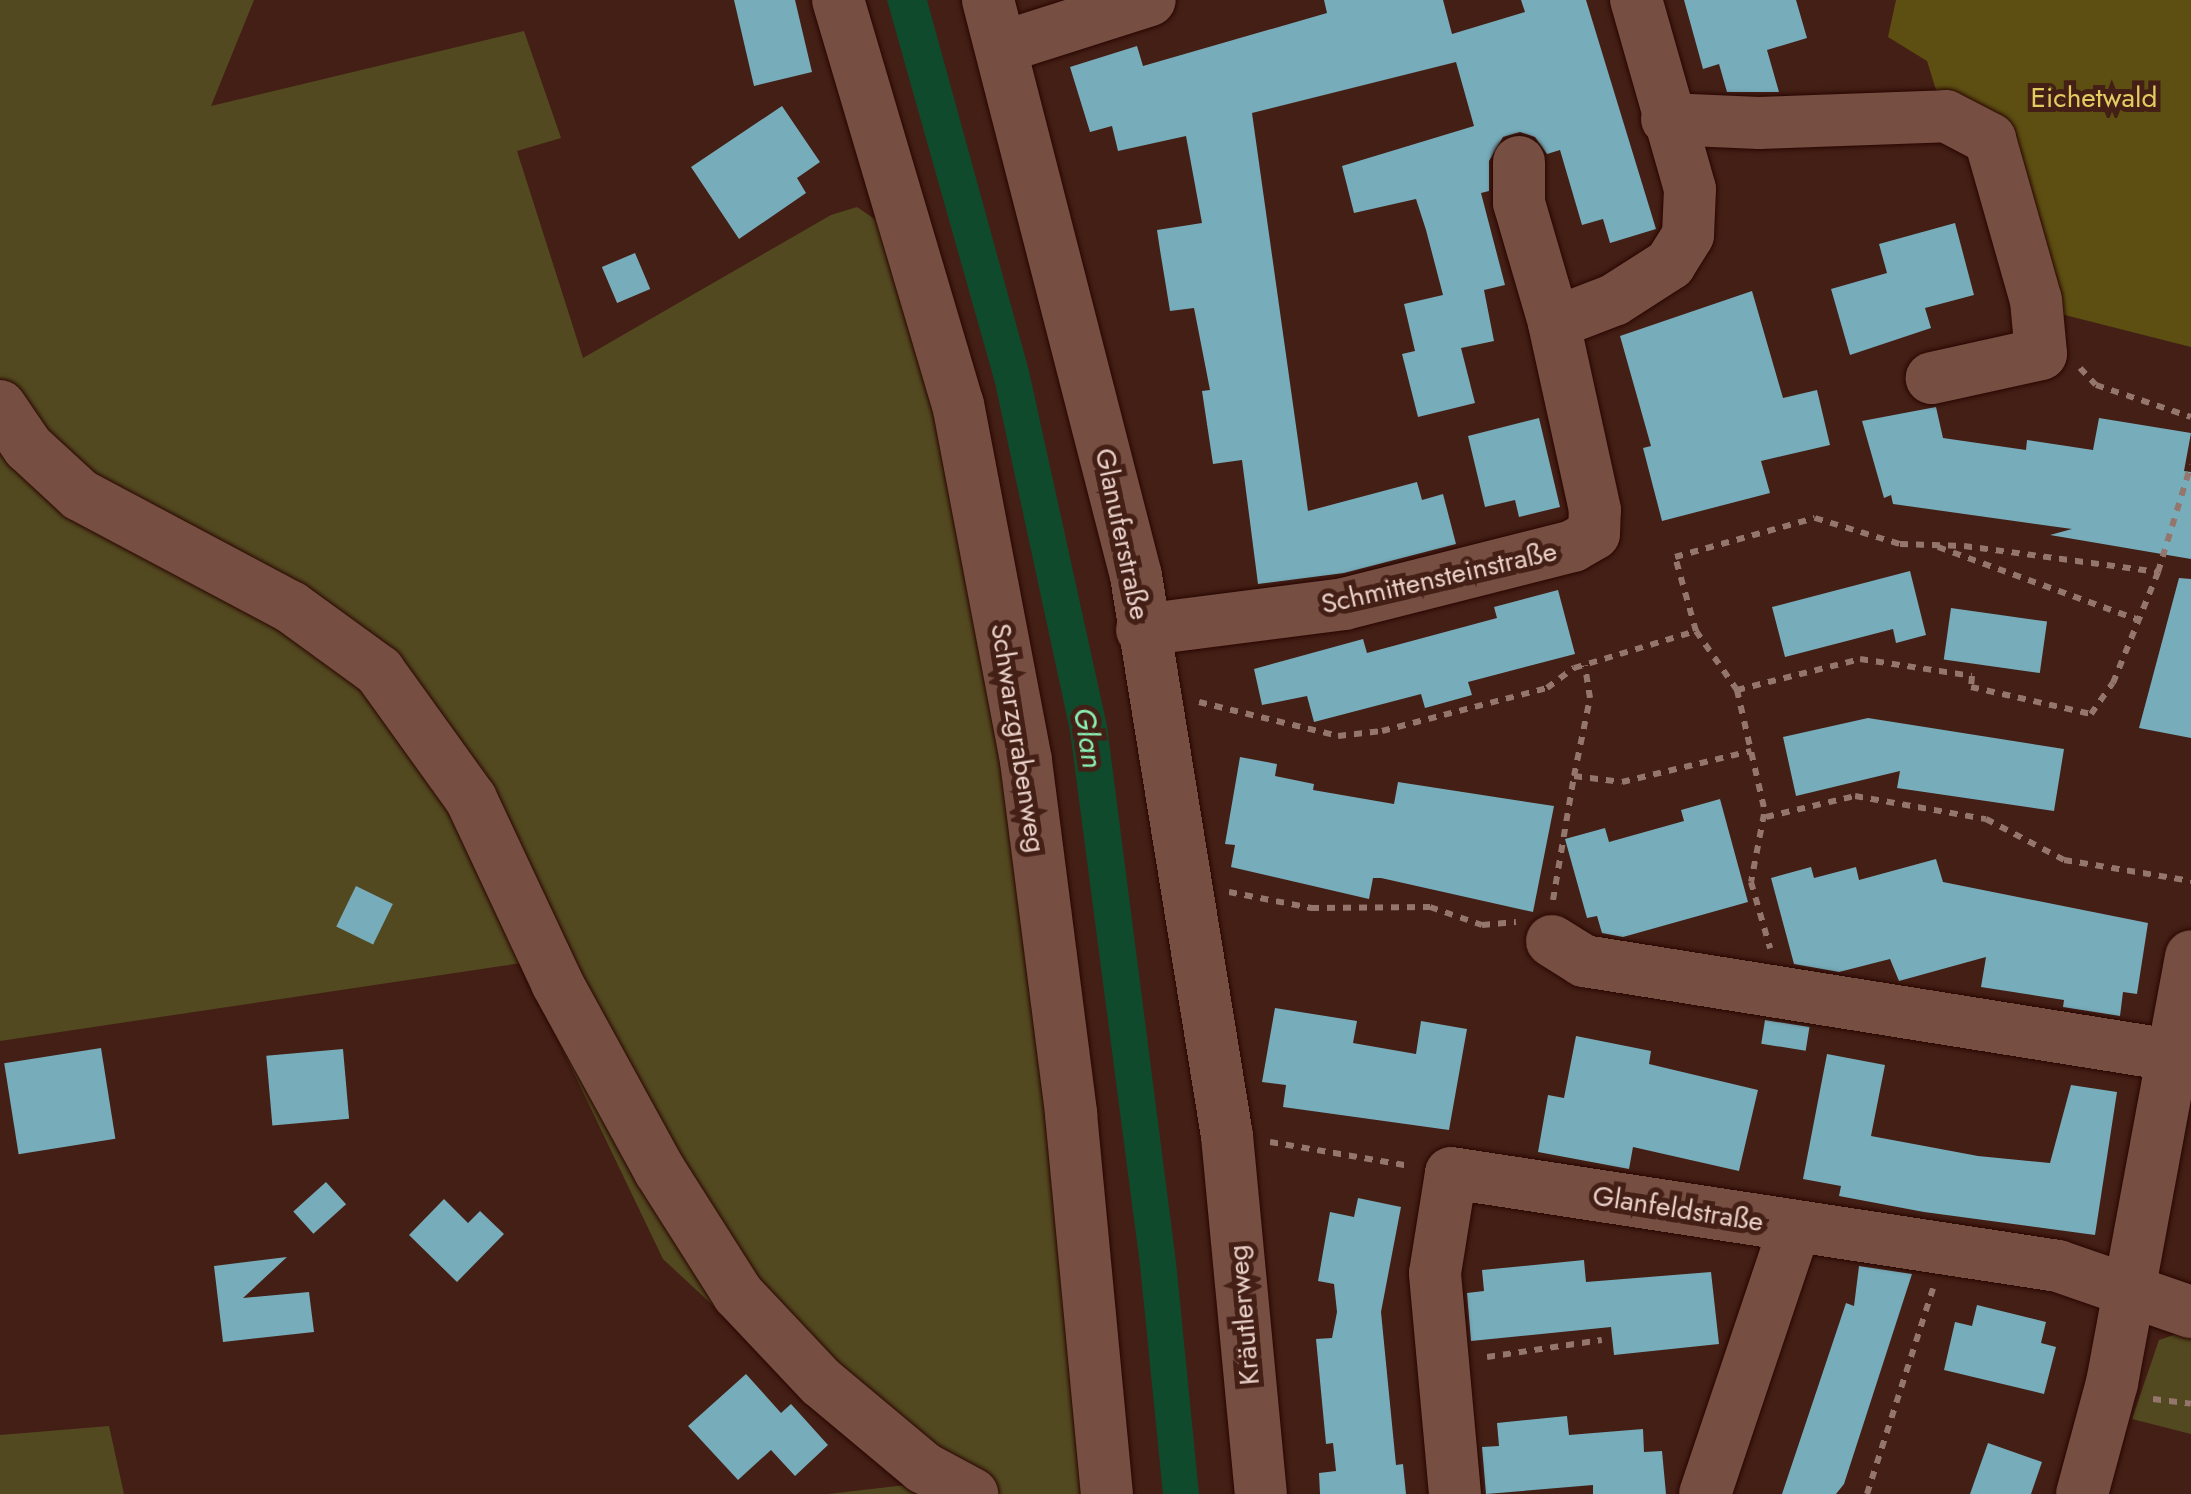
<!DOCTYPE html>
<meta charset="utf-8">
<style>
body{margin:0}
#map{position:relative;width:2191px;height:1494px;overflow:hidden;background:#431f15;font-family:Jost,sans-serif}
div>[style]{position:absolute}
.green>*{inset:0;background:#534920}
.forest>*{inset:0;background:#5d4f12}
.water>*{inset:0;background:#104a2c}
.building>*{inset:0;background:#77acba;transform-origin:0 0}
.path>*{height:6px;margin-top:-3px;transform-origin:0;background:repeating-linear-gradient(90deg,#94766d 0 8px,transparent 0 16px)}
.roads{filter:drop-shadow(0 0 2px #280601) drop-shadow(0 0 2px #280601)}
.minor>*{height:52px;margin:-26px;padding:0 26px;transform-origin:26px;border-radius:26px;background:#774e42}
span{translate:-50% -50%;white-space:nowrap;text-align:center;line-height:1.15;-webkit-text-stroke:10px #431f15;paint-order:stroke}
.park-label{font-size:28px;color:#e4cb61}
.street-label{font-size:28px;color:#e8cfc8}
.water-label{font-size:30px;color:#8bf0b3;font-style:italic}
</style>
<div id="map">
<div class="green">
<div style="clip-path:polygon(0 0,254px 0,211px 106px,524px 31px,561px 138px,517px 151px,583px 358px,831px 215px,857px 207px,886px 227px,964px 513px,1020px 781px,1099px 1494px,828px 1494px,906px 1485px,663px 1259px,521px 963px,0 1041px)"></div>
<div style="clip-path:polygon(2191px 1329px,2191px 1434px,2132px 1419px,2159px 1340px)"></div>
<div style="clip-path:polygon(109px 1426px,124px 1494px,0 1494px,0 1435px)"></div>
</div>
<div class="forest">
<div style="clip-path:polygon(1896px 0,2191px 0,2191px 347px,2057px 313px,1942px 109px,1927px 61px,1888px 37px)"></div>
</div>
<div class="water">
<div style="clip-path:polygon(887px 0,927px 0,1029px 371px,1107px 726px,1176px 1262px,1199px 1494px,1163px 1494px,1140px 1265px,1070px 731px,995px 383px)"></div>
</div>
<div class="building">
<div style="clip-path:polygon(734px 0,795px 0,812px 72px,754px 86px)"></div>
<div style="clip-path:polygon(1324px 0,1443px 0,1452px 34px,1525px 12px,1521px 0,1586px 0,1656px 229px,1610px 243px,1603px 219px,1582px 225px,1560px 150px,1547px 154px,1535px 137px,1520px 132px,1503px 137px,1489px 161px,1489px 191px,1481px 193px,1505px 285px,1484px 290px,1494px 341px,1461px 348px,1475px 403px,1418px 417px,1402px 354px,1415px 351px,1404px 304px,1443px 295px,1426px 230px,1416px 199px,1354px 213px,1342px 166px,1474px 126px,1456px 62px,1252px 113px,1308px 511px,1417px 482px,1422px 500px,1443px 494px,1456px 544px,1344px 573px,1258px 584px,1242px 460px,1213px 464px,1202px 391px,1210px 390px,1194px 308px,1170px 311px,1160px 250px,1157px 230px,1202px 223px,1186px 136px,1118px 151px,1112px 126px,1090px 132px,1070px 67px,1137px 46px,1143px 66px,1327px 13px)"></div>
<div style="clip-path:polygon(1684px 0,1796px 0,1807px 38px,1767px 50px,1779px 92px,1727px 92px,1719px 64px,1703px 69px)"></div>
<div style="clip-path:polygon(782px 106px,820px 162px,797px 178px,806px 193px,739px 239px,691px 167px)"></div>
<div style="clip-path:polygon(1955px 223px,1974px 295px,1925px 308px,1931px 328px,1850px 355px,1831px 289px,1887px 273px,1879px 244px)"></div>
<div style="left:635px;top:253px;width:39px;height:36px;rotate:67deg"></div>
<div style="clip-path:polygon(1752px 291px,1783px 398px,1817px 390px,1830px 445px,1761px 461px,1770px 493px,1662px 521px,1643px 448px,1651px 446px,1620px 336px)"></div>
<div style="clip-path:polygon(1936px 407px,1943px 438px,2026px 450px,2027px 440px,2093px 450px,2099px 418px,2191px 433px,2184px 471px,2191px 472px,2191px 559px,2050px 535px,2072px 529px,1893px 504px,1891px 495px,1884px 498px,1862px 421px)"></div>
<div style="clip-path:polygon(1539px 418px,1560px 507px,1519px 517px,1515px 500px,1485px 507px,1468px 436px)"></div>
<div style="clip-path:polygon(1910px 571px,1926px 635px,1896px 643px,1893px 629px,1785px 657px,1772px 607px)"></div>
<div style="clip-path:polygon(2179px 578px,2191px 579px,2191px 738px,2139px 728px)"></div>
<div style="clip-path:polygon(1558px 590px,1575px 654px,1468px 682px,1472px 695px,1425px 708px,1421px 694px,1314px 722px,1307px 696px,1262px 705px,1254px 669px,1363px 639px,1367px 653px,1497px 618px,1494px 607px)"></div>
<div style="left:1951px;top:608px;width:97px;height:52px;rotate:8deg"></div>
<div style="clip-path:polygon(1868px 718px,2064px 749px,2054px 811px,1897px 788px,1900px 771px,1796px 796px,1783px 737px)"></div>
<div style="clip-path:polygon(1240px 757px,1277px 764px,1275px 776px,1314px 784px,1313px 790px,1394px 804px,1398px 782px,1554px 806px,1533px 912px,1381px 878px,1373px 878px,1369px 899px,1231px 867px,1235px 845px,1225px 844px)"></div>
<div style="clip-path:polygon(1720px 799px,1748px 902px,1623px 937px,1602px 933px,1597px 916px,1587px 918px,1565px 839px,1605px 828px,1609px 842px,1684px 821px,1681px 810px)"></div>
<div style="clip-path:polygon(1936px 859px,1943px 882px,2148px 923px,2137px 994px,2123px 992px,2120px 1016px,2063px 1007px,2064px 1000px,1981px 987px,1986px 957px,1899px 981px,1890px 959px,1839px 972px,1794px 964px,1771px 878px,1811px 867px,1814px 878px,1856px 867px,1859px 880px)"></div>
<div style="left:356px;top:886px;width:41px;height:45px;rotate:26deg"></div>
<div style="clip-path:polygon(1275px 1008px,1357px 1021px,1353px 1043px,1416px 1054px,1421px 1021px,1467px 1029px,1449px 1130px,1283px 1107px,1286px 1085px,1262px 1082px)"></div>
<div style="left:1765px;top:1020px;width:45px;height:24px;rotate:9deg"></div>
<div style="clip-path:polygon(1576px 1036px,1651px 1051px,1649px 1064px,1758px 1090px,1739px 1171px,1633px 1147px,1629px 1169px,1538px 1152px,1548px 1095px,1564px 1098px)"></div>
<div style="left:101px;top:1048px;width:92px;height:98px;rotate:81deg"></div>
<div style="left:343px;top:1049px;width:70px;height:77px;rotate:85deg"></div>
<div style="clip-path:polygon(1827px 1054px,1885px 1065px,1871px 1136px,1978px 1156px,2050px 1163px,2071px 1085px,2117px 1092px,2095px 1235px,1924px 1212px,1839px 1196px,1841px 1186px,1803px 1179px)"></div>
<div style="left:326px;top:1182px;width:30px;height:44px;rotate:48deg"></div>
<div style="clip-path:polygon(1358px 1198px,1401px 1207px,1381px 1312px,1396px 1465px,1403px 1464px,1406px 1494px,1320px 1494px,1319px 1473px,1336px 1471px,1333px 1443px,1326px 1444px,1316px 1339px,1332px 1338px,1337px 1312px,1334px 1284px,1318px 1281px,1330px 1212px,1354px 1217px)"></div>
<div style="clip-path:polygon(444px 1199px,468px 1223px,480px 1211px,504px 1234px,457px 1282px,409px 1235px)"></div>
<div style="clip-path:polygon(287px 1257px,243px 1298px,309px 1292px,314px 1332px,223px 1342px,214px 1266px)"></div>
<div style="clip-path:polygon(1584px 1260px,1586px 1282px,1711px 1272px,1719px 1344px,1614px 1355px,1611px 1327px,1471px 1341px,1467px 1293px,1484px 1291px,1482px 1270px)"></div>
<div style="clip-path:polygon(1859px 1266px,1912px 1274px,1844px 1484px,1836px 1494px,1782px 1494px,1846px 1303px,1854px 1306px)"></div>
<div style="clip-path:polygon(1977px 1305px,2046px 1322px,2041px 1343px,2056px 1347px,2044px 1394px,1944px 1370px,1955px 1322px,1972px 1326px)"></div>
<div style="clip-path:polygon(746px 1374px,781px 1413px,791px 1404px,828px 1445px,795px 1476px,771px 1450px,738px 1480px,688px 1426px)"></div>
<div style="clip-path:polygon(1567px 1416px,1569px 1435px,1643px 1429px,1644px 1452px,1662px 1451px,1666px 1494px,1593px 1494px,1593px 1485px,1486px 1494px,1482px 1447px,1499px 1446px,1497px 1423px)"></div>
<div style="clip-path:polygon(1988px 1443px,2042px 1462px,2031px 1494px,1970px 1494px)"></div>
</div>
<div class="path">
<div style="left:2080px;top:368px;width:23px;rotate:47deg"></div>
<div style="left:2096px;top:385px;width:100px;rotate:18.6deg"></div>
<div style="left:1938px;top:547px;width:214px;rotate:20deg"></div>
<div style="left:1696px;top:631px;width:77px;rotate:-105.8deg"></div>
<div style="left:1675px;top:557px;width:145px;rotate:-15.6deg"></div>
<div style="left:1815px;top:518px;width:89px;rotate:17deg"></div>
<div style="left:1900px;top:544px;width:64px;rotate:1.8deg"></div>
<div style="left:1964px;top:546px;width:196px;rotate:7.6deg"></div>
<div style="left:2158px;top:572px;width:112px;rotate:-72.9deg"></div>
<div style="left:1737px;top:690px;width:127px;rotate:-14.1deg"></div>
<div style="left:1860px;top:659px;width:113px;rotate:8.6deg"></div>
<div style="left:1972px;top:676px;width:11px;rotate:95deg"></div>
<div style="left:1971px;top:687px;width:123px;rotate:12.7deg"></div>
<div style="left:2091px;top:714px;width:38px;rotate:-55deg"></div>
<div style="left:2113px;top:683px;width:120px;rotate:-67.9deg"></div>
<div style="left:1199px;top:702px;width:143px;rotate:13.7deg"></div>
<div style="left:1338px;top:736px;width:44px;rotate:-6.5deg"></div>
<div style="left:1382px;top:731px;width:171px;rotate:-14.6deg"></div>
<div style="left:1547px;top:688px;width:34px;rotate:-37deg"></div>
<div style="left:1574px;top:668px;width:127px;rotate:-16.9deg"></div>
<div style="left:1696px;top:631px;width:72px;rotate:55.2deg"></div>
<div style="left:1737px;top:690px;width:130px;rotate:77.1deg"></div>
<div style="left:1766px;top:817px;width:91px;rotate:-13.3deg"></div>
<div style="left:1855px;top:796px;width:133px;rotate:10deg"></div>
<div style="left:1986px;top:819px;width:88px;rotate:27.7deg"></div>
<div style="left:2064px;top:860px;width:129px;rotate:9.4deg"></div>
<div style="left:1574px;top:776px;width:80px;rotate:-78.4deg"></div>
<div style="left:1590px;top:698px;width:33px;rotate:-99deg"></div>
<div style="left:1764px;top:814px;width:69px;rotate:100.8deg"></div>
<div style="left:1751px;top:882px;width:69px;rotate:73.9deg"></div>
<div style="left:1229px;top:892px;width:84px;rotate:11deg"></div>
<div style="left:1311px;top:908px;width:119px;rotate:-0.5deg"></div>
<div style="left:1430px;top:907px;width:55px;rotate:19.1deg"></div>
<div style="left:1482px;top:925px;width:34px;rotate:-5deg"></div>
<div style="left:1553px;top:900px;width:126px;rotate:-80.4deg"></div>
<div style="left:1574px;top:776px;width:48px;rotate:7.1deg"></div>
<div style="left:1622px;top:782px;width:133px;rotate:-13.5deg"></div>
<div style="left:1270px;top:1142px;width:142px;rotate:9.7deg"></div>
<div style="left:1487px;top:1357px;width:116px;rotate:-8.4deg"></div>
<div style="left:2153px;top:1399px;width:38px;rotate:7deg"></div>
<div style="left:1867px;top:1494px;width:216px;rotate:-72.2deg"></div>
</div>
<div class="roads">
<div class="minor">
<div style="left:838px;top:0;width:421px;rotate:73.5deg"></div>
<div style="left:958px;top:404px;width:363px;rotate:79.2deg"></div>
<div style="left:1026px;top:761px;width:356px;rotate:82.7deg"></div>
<div style="left:1071px;top:1114px;width:382px;rotate:84.6deg"></div>
<div style="left:988px;top:0;width:595px;rotate:75.59deg"></div>
<div style="left:1136px;top:576px;width:567px;rotate:80.77deg"></div>
<div style="left:1227px;top:1136px;width:360px;rotate:84.6deg"></div>
<div style="left:1003px;top:47px;width:154px;rotate:-17.7deg"></div>
<div style="left:1667px;top:119px;width:92px;rotate:2.5deg"></div>
<div style="left:1759px;top:123px;width:187px;rotate:-2.1deg"></div>
<div style="left:1946px;top:116px;width:50px;rotate:27.6deg"></div>
<div style="left:1990px;top:139px;width:167px;rotate:74.1deg"></div>
<div style="left:2036px;top:300px;width:54px;rotate:84.7deg"></div>
<div style="left:2041px;top:354px;width:112px;rotate:167.6deg"></div>
<div style="left:1519px;top:162px;width:41px;rotate:90deg"></div>
<div style="left:1519px;top:203px;width:125px;rotate:73.7deg"></div>
<div style="left:0;top:406px;width:50px;rotate:55.7deg"></div>
<div style="left:28px;top:447px;width:71px;rotate:42.7deg"></div>
<div style="left:80px;top:495px;width:239px;rotate:28deg"></div>
<div style="left:291px;top:607px;width:109px;rotate:36deg"></div>
<div style="left:379px;top:671px;width:158px;rotate:54.3deg"></div>
<div style="left:471px;top:799px;width:203px;rotate:64.9deg"></div>
<div style="left:557px;top:983px;width:214px;rotate:61.3deg"></div>
<div style="left:660px;top:1171px;width:146px;rotate:57.6deg"></div>
<div style="left:738px;top:1294px;width:121px;rotate:46.7deg"></div>
<div style="left:821px;top:1382px;width:134px;rotate:39.9deg"></div>
<div style="left:924px;top:1468px;width:55px;rotate:28.4deg"></div>
<div style="left:1142px;top:630px;width:204px;rotate:-7.3deg"></div>
<div style="left:1344px;top:604px;width:236px;rotate:-14.2deg"></div>
<div style="left:1573px;top:546px;width:24px;rotate:-30deg"></div>
<div style="left:1594px;top:534px;width:24px;rotate:-88deg"></div>
<div style="left:1595px;top:510px;width:191px;rotate:-102.4deg"></div>
<div style="left:1554px;top:323px;width:64px;rotate:-21deg"></div>
<div style="left:1614px;top:300px;width:67px;rotate:-32.7deg"></div>
<div style="left:1670px;top:264px;width:34px;rotate:-58deg"></div>
<div style="left:1688px;top:235px;width:46px;rotate:-87.5deg"></div>
<div style="left:1690px;top:189px;width:197px;rotate:-105.9deg"></div>
<div style="left:1552px;top:941px;width:38px;rotate:32deg"></div>
<div style="left:1584px;top:961px;width:594px;rotate:9.1deg"></div>
<div style="left:1455px;top:1494px;width:222px;rotate:-95.2deg"></div>
<div style="left:1435px;top:1273px;width:101px;rotate:-80.9deg"></div>
<div style="left:1451px;top:1173px;width:614px;rotate:8.71deg"></div>
<div style="left:2058px;top:1266px;width:141px;rotate:19.1deg"></div>
<div style="left:1705px;top:1494px;width:282px;rotate:-71.4deg"></div>
<div style="left:2082px;top:1494px;width:115px;rotate:-74.9deg"></div>
<div style="left:2112px;top:1383px;width:434px;rotate:-79.5deg"></div>
</div>
</div>
<div class="park-label">
<span style="left:2094px;top:98px">Eichetwald</span>
</div>
<div class="street-label">
<span style="left:1122px;top:534px;rotate:78deg">Glanuferstraße</span>
<span style="left:1439px;top:578px;rotate:-13deg">Schmittensteinstraße</span>
<span style="left:1018px;top:738px;rotate:81deg">Schwarzgrabenweg</span>
<span style="left:1678px;top:1209px;rotate:9deg">Glanfeldstraße</span>
<span style="left:1244px;top:1315px;rotate:-95deg">Kräutlerweg</span>
</div>
<div class="water-label">
<span style="left:1088px;top:738px;rotate:81deg">Glan</span>
</div>
</div>
